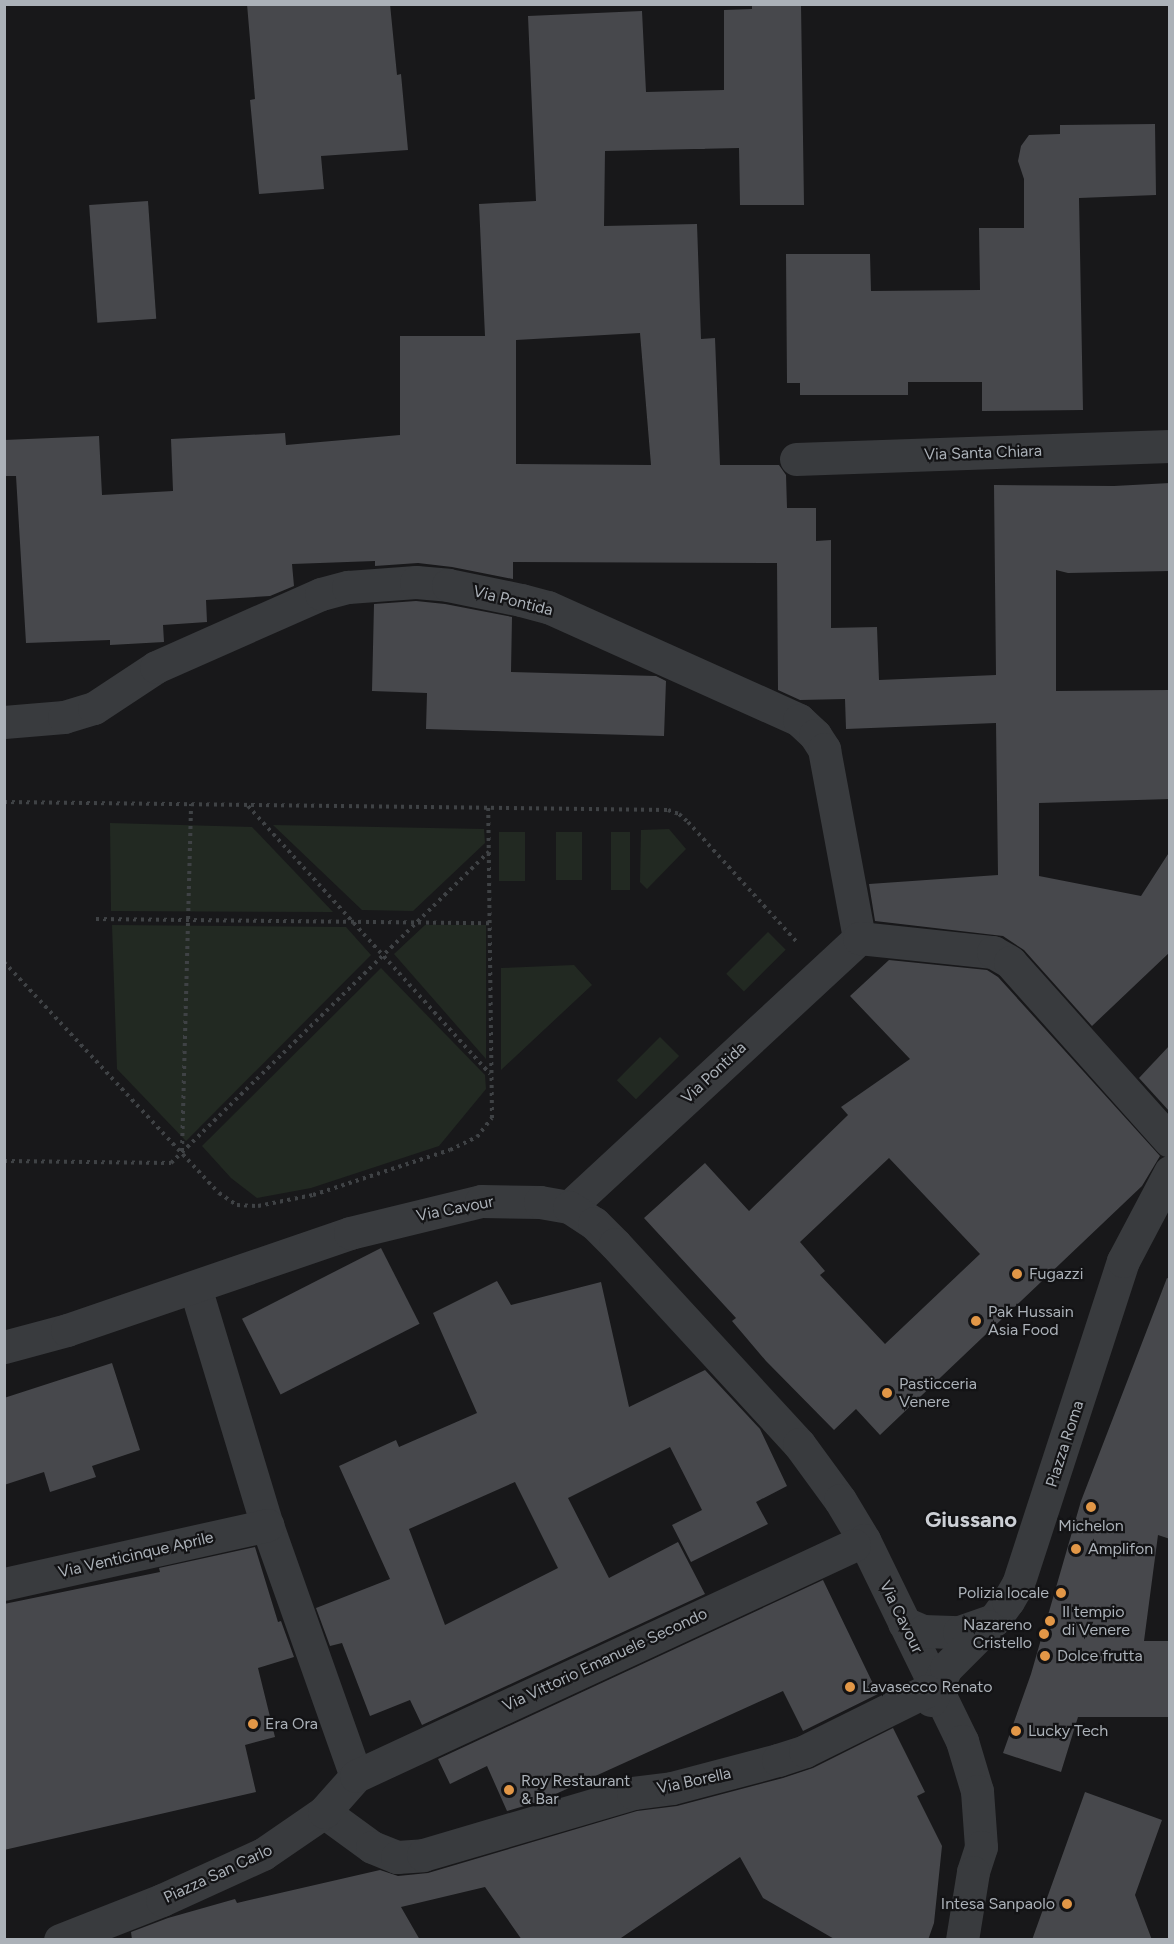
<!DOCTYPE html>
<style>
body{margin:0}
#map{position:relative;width:1174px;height:1944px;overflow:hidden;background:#18181a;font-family:Figtree,sans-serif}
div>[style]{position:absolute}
.green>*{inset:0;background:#222922;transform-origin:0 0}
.building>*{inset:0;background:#47484c;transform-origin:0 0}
.path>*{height:4px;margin-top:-2px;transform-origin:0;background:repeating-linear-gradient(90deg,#3f4245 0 3px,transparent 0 7.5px)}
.minor>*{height:33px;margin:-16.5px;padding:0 16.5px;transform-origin:16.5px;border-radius:16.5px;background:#393b3e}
.dots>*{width:16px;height:16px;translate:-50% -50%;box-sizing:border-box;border:3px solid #131315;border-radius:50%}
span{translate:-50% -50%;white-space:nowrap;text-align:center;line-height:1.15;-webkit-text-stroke:4.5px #131315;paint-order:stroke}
.street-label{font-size:16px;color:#abb1b8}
.poi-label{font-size:16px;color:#abb1b8}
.left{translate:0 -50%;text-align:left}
.right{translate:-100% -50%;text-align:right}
.district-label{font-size:22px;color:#cccfd5;font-weight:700}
.frame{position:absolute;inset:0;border:6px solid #abb1b8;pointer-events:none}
</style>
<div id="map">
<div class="green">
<div style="clip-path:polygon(110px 823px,252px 827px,333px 912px,111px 911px)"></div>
<div style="clip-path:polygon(273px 825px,484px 829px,485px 843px,413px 911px,362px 910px)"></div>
<div style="clip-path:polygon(669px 829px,686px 849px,647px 889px,640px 882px,641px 830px)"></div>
<div style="left:499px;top:832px;width:26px;height:49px"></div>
<div style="left:556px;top:832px;width:26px;height:48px"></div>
<div style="left:611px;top:832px;width:19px;height:58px"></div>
<div style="clip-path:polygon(112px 925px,346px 927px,371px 955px,186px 1141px,117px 1069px)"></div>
<div style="clip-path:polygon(425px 925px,486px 925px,486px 1059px,394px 954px)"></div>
<div style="left:768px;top:932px;width:25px;height:59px;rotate:45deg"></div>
<div style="clip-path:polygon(574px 965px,592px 985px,501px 1070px,501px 968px)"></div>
<div style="clip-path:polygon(381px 968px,485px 1075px,486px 1089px,439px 1146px,311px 1188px,257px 1198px,231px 1178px,202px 1146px)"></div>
<div style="left:660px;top:1037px;width:27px;height:61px;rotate:45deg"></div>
</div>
<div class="building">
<div style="clip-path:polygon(247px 4px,390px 4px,397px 75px,401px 74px,408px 150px,321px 156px,324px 189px,259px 194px,250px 100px,255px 99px)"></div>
<div style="clip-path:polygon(evenodd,752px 4px,801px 4px,804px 205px,740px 205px,739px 148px,605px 151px,604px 226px,697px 224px,701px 339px,715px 338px,720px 465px,779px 465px,786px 475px,787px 508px,816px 508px,816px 541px,831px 540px,831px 628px,877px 627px,879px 680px,996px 675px,994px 485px,1114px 486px,1170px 483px,1170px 571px,1068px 573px,1056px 570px,1056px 691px,1170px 690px,1170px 799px,1039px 803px,1039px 876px,1141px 896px,1170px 851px,1170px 952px,1092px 1026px,1024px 950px,1003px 936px,875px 921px,869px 884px,998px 875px,996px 723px,846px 729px,845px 699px,800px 700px,778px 690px,777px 563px,513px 562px,513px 579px,452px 567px,418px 563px,375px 566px,375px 561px,292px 564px,294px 586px,270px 596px,206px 600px,207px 622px,163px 625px,164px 642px,110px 645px,110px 640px,26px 643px,16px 476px,4px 476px,4px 440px,99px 436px,102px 495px,173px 491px,171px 439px,285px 433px,286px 445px,400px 435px,400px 336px,485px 336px,479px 204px,536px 201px,528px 16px,642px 11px,646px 92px,724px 90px,724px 10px,752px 9px,752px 4px,640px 333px,651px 465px,516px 464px,516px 340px,640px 333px)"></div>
<div style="clip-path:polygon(1155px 124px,1156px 195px,1079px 198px,1083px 410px,982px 411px,982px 382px,908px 382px,908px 395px,800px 395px,800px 383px,787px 383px,786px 254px,870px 254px,871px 291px,980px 290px,979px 228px,1024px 228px,1024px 179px,1018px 161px,1021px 146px,1029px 135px,1060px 134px,1060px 125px)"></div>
<div style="left:148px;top:201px;width:118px;height:59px;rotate:86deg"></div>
<div style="clip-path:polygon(416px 601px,445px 604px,512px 617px,511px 672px,656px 676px,666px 681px,664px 736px,426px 729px,427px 693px,372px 691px,374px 604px)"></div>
<div style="clip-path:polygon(evenodd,889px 960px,987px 970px,998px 977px,1160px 1156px,1142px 1186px,880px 1435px,856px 1409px,834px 1430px,766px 1361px,732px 1321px,736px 1318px,644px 1218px,705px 1163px,749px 1211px,848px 1115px,841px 1107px,910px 1059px,850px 996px,889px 960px,889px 1158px,980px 1254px,885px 1344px,820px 1275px,825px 1271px,800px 1242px,889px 1158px)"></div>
<div style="clip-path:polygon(1170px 1045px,1170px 1112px,1139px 1078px)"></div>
<div style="left:381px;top:1248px;width:85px;height:156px;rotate:63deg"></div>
<div style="clip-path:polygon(1167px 1278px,1170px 1279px,1170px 1539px,1158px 1535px,1144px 1641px,1170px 1641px,1170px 1717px,1078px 1717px,1061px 1772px,1003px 1753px,1031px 1674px,1081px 1501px)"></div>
<div style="clip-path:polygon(evenodd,497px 1281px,511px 1305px,601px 1282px,629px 1407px,705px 1370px,760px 1429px,787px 1486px,756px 1502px,768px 1524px,691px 1562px,672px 1525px,702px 1510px,670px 1447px,568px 1498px,609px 1578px,678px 1542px,705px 1594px,422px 1725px,410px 1700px,370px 1716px,342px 1643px,330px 1646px,316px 1608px,390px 1579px,339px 1466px,396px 1440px,399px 1447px,477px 1413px,433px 1313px,497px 1281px,515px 1482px,558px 1568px,445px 1625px,409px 1529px,515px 1482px)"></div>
<div style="clip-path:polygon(112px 1363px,140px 1450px,92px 1466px,96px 1477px,50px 1492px,44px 1472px,4px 1485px,4px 1398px)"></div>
<div style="clip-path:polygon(255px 1547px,278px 1622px,281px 1621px,294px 1657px,258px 1668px,275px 1737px,245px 1745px,256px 1792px,4px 1850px,4px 1604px,160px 1572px,159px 1568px)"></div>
<div style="clip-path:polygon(823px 1580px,878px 1694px,803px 1731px,783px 1691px,538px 1802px,507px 1811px,487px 1766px,450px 1784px,438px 1759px)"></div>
<div style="clip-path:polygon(893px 1728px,925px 1792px,917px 1796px,942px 1846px,934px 1923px,928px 1940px,836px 1940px,763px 1898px,740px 1857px,618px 1940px,522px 1940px,485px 1887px,401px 1907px,420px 1940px,132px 1940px,131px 1932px,168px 1918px,235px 1899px,237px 1903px,380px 1870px,398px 1876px,428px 1873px,637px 1811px,677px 1806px,783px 1778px,813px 1768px)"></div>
<div style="clip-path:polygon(1085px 1792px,1162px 1820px,1135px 1895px,1152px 1940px,1032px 1940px)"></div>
</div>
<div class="path">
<div style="left:4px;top:802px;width:664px;rotate:0.69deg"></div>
<div style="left:668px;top:810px;width:12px;rotate:20deg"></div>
<div style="left:679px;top:814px;width:12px;rotate:42deg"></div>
<div style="left:688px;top:822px;width:161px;rotate:47.8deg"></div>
<div style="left:248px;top:806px;width:361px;rotate:47.9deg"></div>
<div style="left:96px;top:919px;width:394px;rotate:0.6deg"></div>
<div style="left:4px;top:962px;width:316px;rotate:47.1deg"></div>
<div style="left:219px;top:1193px;width:22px;rotate:34deg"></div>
<div style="left:237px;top:1205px;width:21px;rotate:3deg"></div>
<div style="left:258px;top:1206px;width:56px;rotate:-11.3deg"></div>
<div style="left:313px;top:1195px;width:144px;rotate:-18.2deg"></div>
<div style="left:450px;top:1150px;width:30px;rotate:-26deg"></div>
<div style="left:477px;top:1137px;width:24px;rotate:-52deg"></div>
<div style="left:492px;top:1118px;width:310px;rotate:-90.7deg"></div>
<div style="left:182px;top:1151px;width:347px;rotate:-88.5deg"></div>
<div style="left:4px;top:1161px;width:167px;rotate:0.7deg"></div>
<div style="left:171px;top:1163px;width:445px;rotate:-44.4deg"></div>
</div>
<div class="minor">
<div style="left:796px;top:459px;width:374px;rotate:-2deg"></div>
<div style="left:4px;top:722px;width:60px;rotate:-4.8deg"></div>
<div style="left:64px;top:717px;width:31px;rotate:-17deg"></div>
<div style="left:94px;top:708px;width:74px;rotate:-33.5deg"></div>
<div style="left:156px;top:667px;width:180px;rotate:-23.9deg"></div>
<div style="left:321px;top:594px;width:28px;rotate:-15deg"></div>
<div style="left:348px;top:587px;width:68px;rotate:-4.2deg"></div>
<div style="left:416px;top:582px;width:32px;rotate:5deg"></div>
<div style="left:448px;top:585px;width:75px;rotate:11.6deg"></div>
<div style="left:521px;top:600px;width:28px;rotate:15deg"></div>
<div style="left:548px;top:607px;width:275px;rotate:24.2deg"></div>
<div style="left:799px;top:720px;width:22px;rotate:43deg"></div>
<div style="left:815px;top:735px;width:17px;rotate:57deg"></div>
<div style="left:824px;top:749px;width:192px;rotate:79.5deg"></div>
<div style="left:569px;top:1207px;width:396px;rotate:-42.8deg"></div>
<div style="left:859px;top:938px;width:135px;rotate:6deg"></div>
<div style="left:993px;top:952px;width:20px;rotate:30deg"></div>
<div style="left:1010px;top:962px;width:240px;rotate:48.2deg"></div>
<div style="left:195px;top:1287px;width:249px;rotate:73.2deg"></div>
<div style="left:267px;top:1525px;width:266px;rotate:70.5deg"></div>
<div style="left:4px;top:1347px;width:65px;rotate:-15.1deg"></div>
<div style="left:67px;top:1330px;width:299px;rotate:-18.9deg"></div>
<div style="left:350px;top:1233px;width:135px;rotate:-13.7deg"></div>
<div style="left:481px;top:1201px;width:59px;rotate:1deg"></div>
<div style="left:540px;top:1202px;width:29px;rotate:10deg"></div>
<div style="left:569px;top:1207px;width:30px;rotate:33deg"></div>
<div style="left:594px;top:1223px;width:30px;rotate:45deg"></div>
<div style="left:615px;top:1244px;width:272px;rotate:47.4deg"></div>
<div style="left:799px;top:1444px;width:69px;rotate:53.8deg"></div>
<div style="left:840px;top:1500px;width:47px;rotate:59deg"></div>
<div style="left:864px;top:1540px;width:224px;rotate:64deg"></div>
<div style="left:962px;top:1741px;width:52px;rotate:73.3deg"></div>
<div style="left:977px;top:1791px;width:56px;rotate:85.9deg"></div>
<div style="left:981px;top:1847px;width:26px;rotate:108deg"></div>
<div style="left:973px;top:1872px;width:69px;rotate:99.2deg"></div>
<div style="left:4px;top:1584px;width:270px;rotate:-12.6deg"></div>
<div style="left:904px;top:1623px;width:21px;rotate:23deg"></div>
<div style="left:923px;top:1631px;width:36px;rotate:2deg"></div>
<div style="left:959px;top:1632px;width:37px;rotate:-19deg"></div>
<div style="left:994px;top:1620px;width:24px;rotate:-54deg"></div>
<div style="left:1008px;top:1601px;width:20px;rotate:-60deg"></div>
<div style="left:1018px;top:1584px;width:340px;rotate:-72deg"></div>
<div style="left:1123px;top:1261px;width:101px;rotate:-62.2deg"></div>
<div style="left:931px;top:1700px;width:35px;rotate:-65deg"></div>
<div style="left:946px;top:1668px;width:59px;rotate:-45deg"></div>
<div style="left:324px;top:1812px;width:59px;rotate:36.1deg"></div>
<div style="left:372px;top:1847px;width:27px;rotate:22deg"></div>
<div style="left:397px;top:1857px;width:26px;rotate:-4deg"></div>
<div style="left:423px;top:1855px;width:219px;rotate:-16.4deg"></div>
<div style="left:633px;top:1793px;width:39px;rotate:-7deg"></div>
<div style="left:672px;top:1788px;width:110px;rotate:-14.8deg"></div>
<div style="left:778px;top:1760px;width:28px;rotate:-18deg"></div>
<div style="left:805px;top:1751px;width:135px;rotate:-26.4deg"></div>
<div style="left:60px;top:1940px;width:110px;rotate:-21.4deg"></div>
<div style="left:162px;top:1900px;width:111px;rotate:-24.5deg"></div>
<div style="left:263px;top:1854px;width:74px;rotate:-34.5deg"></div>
<div style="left:324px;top:1812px;width:48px;rotate:-48.4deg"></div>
<div style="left:356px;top:1776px;width:549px;rotate:-24.88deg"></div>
</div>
<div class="dots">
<div style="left:1017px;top:1274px;background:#e29747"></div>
<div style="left:976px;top:1321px;background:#e29747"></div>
<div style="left:887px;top:1393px;background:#e29747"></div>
<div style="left:1091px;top:1507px;background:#e29747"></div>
<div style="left:1076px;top:1549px;background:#e29747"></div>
<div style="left:1061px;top:1593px;background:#e29747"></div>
<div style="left:1050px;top:1621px;background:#e29747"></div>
<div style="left:1044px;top:1634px;background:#e29747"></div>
<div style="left:1045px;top:1656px;background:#e29747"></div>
<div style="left:850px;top:1687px;background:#e29747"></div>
<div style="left:253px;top:1724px;background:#e29747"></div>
<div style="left:1016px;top:1731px;background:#e29747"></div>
<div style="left:509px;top:1790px;background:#e29747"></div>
<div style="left:1067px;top:1904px;background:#e29747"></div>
</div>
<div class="street-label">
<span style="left:983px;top:453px;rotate:-2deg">Via Santa Chiara</span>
<span style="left:513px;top:601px;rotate:14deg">Via Pontida</span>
<span style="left:714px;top:1073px;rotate:-43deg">Via Pontida</span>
<span style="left:455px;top:1209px;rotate:-11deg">Via Cavour</span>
<span style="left:1065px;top:1444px;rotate:-72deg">Piazza Roma</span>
<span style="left:136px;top:1555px;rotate:-13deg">Via Venticinque Aprile</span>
<span style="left:901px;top:1617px;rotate:64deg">Via Cavour</span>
<span style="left:605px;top:1660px;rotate:-25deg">Via Vittorio Emanuele Secondo</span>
<span style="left:694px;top:1781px;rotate:-12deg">Via Borella</span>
<span style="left:218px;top:1874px;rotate:-25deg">Piazza San Carlo</span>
</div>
<div class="poi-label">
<span class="left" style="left:1029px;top:1274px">Fugazzi</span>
<span class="left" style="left:988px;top:1321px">Pak Hussain<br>Asia Food</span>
<span class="left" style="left:899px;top:1393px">Pasticceria<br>Venere</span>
<span style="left:1091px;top:1526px">Michelon</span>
<span class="left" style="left:1088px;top:1549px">Amplifon</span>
<span class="right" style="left:1049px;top:1593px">Polizia locale</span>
<span class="left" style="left:1062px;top:1621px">Il tempio<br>di Venere</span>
<span class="right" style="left:1032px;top:1634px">Nazareno<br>Cristello</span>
<span class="left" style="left:1057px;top:1656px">Dolce frutta</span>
<span class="left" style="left:862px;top:1687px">Lavasecco Renato</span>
<span class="left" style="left:265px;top:1724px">Era Ora</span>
<span class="left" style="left:1028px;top:1731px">Lucky Tech</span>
<span class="left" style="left:521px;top:1790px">Roy Restaurant<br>&amp; Bar</span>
<span class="right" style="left:1055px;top:1904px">Intesa Sanpaolo</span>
</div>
<div class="district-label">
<span style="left:971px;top:1520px">Giussano</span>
</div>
<div class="frame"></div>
</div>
